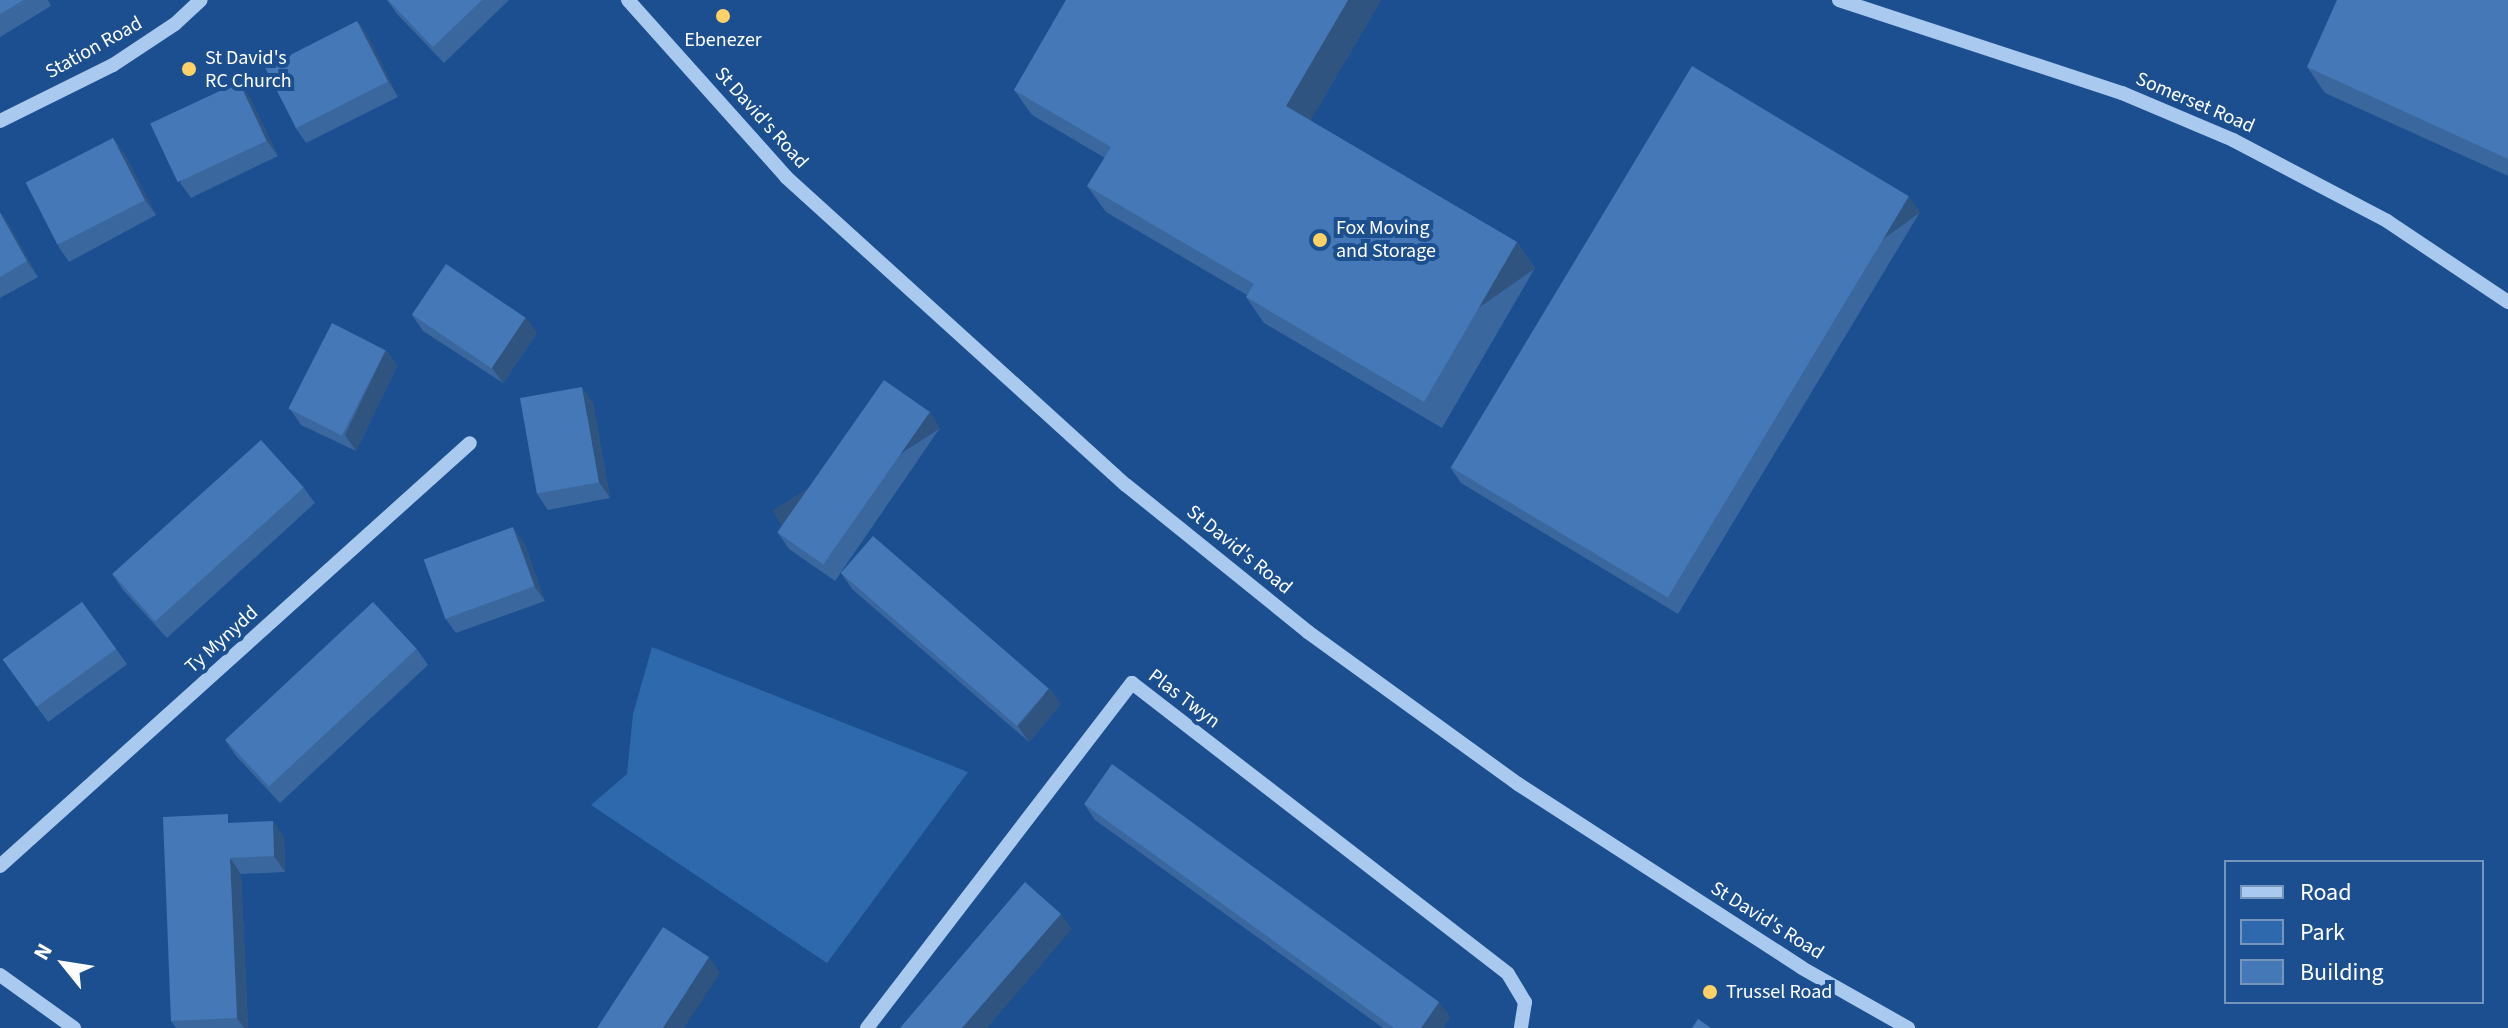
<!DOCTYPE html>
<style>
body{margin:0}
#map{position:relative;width:2508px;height:1028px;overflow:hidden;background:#1b4f8f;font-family:"Source Sans 3",sans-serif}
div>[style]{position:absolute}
.green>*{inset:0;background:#2e69ad}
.minor>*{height:14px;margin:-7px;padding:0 7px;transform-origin:7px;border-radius:7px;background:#a9c9ee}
.wall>*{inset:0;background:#3a679d;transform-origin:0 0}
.shaded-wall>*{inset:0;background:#305480;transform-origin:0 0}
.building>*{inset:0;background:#4478b7;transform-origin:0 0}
.dots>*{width:22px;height:22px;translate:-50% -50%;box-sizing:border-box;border:4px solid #1b4f8f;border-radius:50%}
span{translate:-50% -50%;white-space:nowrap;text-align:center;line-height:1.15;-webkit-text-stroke:8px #1b4f8f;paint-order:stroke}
.poi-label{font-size:20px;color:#fff}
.left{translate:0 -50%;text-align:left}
.street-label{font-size:20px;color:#fff}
.legend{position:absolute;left:2224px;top:860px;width:260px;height:144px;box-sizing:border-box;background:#1b4f8f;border:2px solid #7695bc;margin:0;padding:10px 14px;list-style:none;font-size:24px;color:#fff}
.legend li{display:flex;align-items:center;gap:16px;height:40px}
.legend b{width:40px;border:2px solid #7695bc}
.north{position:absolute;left:24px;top:924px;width:80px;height:80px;-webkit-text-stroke:6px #1b4f8f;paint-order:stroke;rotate:300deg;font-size:22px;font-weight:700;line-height:32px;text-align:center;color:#fff}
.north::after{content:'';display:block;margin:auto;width:28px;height:36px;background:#fff;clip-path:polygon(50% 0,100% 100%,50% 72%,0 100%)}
</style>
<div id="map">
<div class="green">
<div style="clip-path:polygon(652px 647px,968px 772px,827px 963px,591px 805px,627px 774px,633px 714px)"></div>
</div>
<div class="minor">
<div style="left:628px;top:0;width:237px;rotate:48.2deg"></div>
<div style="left:786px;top:177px;width:459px;rotate:42.2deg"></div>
<div style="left:1126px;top:485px;width:234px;rotate:38.9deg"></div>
<div style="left:1308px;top:632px;width:259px;rotate:35.9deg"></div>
<div style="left:1518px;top:784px;width:338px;rotate:32.9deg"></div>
<div style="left:1802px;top:968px;width:122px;rotate:29.5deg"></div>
<div style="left:1839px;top:0;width:298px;rotate:18.2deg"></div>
<div style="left:2122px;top:93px;width:121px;rotate:22.9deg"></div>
<div style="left:2233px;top:140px;width:174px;rotate:27.7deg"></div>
<div style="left:2387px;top:221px;width:146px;rotate:33.8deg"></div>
<div style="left:0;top:121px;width:126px;rotate:-26.4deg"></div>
<div style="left:113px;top:65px;width:74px;rotate:-33.5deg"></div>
<div style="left:175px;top:24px;width:35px;rotate:-43deg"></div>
<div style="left:0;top:866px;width:632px;rotate:-41.99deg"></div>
<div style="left:0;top:975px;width:91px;rotate:35.6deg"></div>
<div style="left:867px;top:1028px;width:435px;rotate:-52.5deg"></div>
<div style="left:1132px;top:683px;width:475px;rotate:37.7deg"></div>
<div style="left:1508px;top:974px;width:33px;rotate:59deg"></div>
<div style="left:1525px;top:1002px;width:26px;rotate:99deg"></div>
</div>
<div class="wall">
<div style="clip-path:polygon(0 0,48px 0,51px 6px,0 37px)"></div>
<div style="clip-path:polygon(387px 0,509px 0,444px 63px,397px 14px)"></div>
<div style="clip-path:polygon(1066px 0,1381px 0,1310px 121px,1517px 242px,1535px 268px,1442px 428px,1264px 323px,1246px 297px,1247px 295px,1106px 212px,1087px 186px,1105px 158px,1032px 115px,1014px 90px)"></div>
<div style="clip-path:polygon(2508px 0,2508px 176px,2325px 93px,2307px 67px)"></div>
<div style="clip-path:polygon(357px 21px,368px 36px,398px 97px,306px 143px,295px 127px)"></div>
<div style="clip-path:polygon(239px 82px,250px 98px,278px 156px,191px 198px,180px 183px)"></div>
<div style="clip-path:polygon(113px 138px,124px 153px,156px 215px,69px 262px,58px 246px)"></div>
<div style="clip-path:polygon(0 212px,8px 223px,38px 277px,0 298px)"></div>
<div style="clip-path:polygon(1920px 212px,1678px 614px,1461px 483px,1450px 467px)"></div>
<div style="clip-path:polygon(412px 315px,537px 333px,503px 383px,423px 331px)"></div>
<div style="clip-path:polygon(386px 350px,397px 366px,356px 451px,301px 425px,290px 409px)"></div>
<div style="clip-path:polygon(593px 403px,610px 498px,548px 510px,537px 494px)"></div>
<div style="clip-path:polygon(940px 428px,835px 581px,789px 549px,778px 533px)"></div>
<div style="clip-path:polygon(304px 488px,315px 503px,167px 638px,123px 590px,112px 574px)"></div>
<div style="clip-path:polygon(524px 543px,545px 601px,456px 633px,445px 618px)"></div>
<div style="clip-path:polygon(841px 573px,1061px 704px,1029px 742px,852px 589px)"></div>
<div style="left:82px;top:602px;width:77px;height:98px;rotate:54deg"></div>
<div style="clip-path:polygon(417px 649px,428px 665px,280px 803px,236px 756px,225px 740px)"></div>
<div style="clip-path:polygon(1084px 804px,1439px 1002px,1450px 1017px,1443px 1028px,1383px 1028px,1095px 820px)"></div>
<div style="clip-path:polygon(234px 823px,284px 837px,285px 872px,241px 874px,248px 1028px,176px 1028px,171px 1021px)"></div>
</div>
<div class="shaded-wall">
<div style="clip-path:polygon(1348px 0,1381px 0,1304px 132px,1286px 106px)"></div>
<div style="clip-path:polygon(357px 21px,368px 36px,398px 97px,388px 81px)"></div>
<div style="clip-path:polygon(239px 82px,250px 98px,278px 156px,267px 141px)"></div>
<div style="clip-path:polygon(113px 138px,124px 153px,156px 215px,145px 200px)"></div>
<div style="left:1909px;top:197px;width:19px;height:468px;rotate:54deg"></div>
<div style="clip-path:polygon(0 212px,8px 223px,38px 277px,27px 261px)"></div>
<div style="left:1517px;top:242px;width:32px;height:185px;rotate:55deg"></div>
<div style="clip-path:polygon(526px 317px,537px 333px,503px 383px,492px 368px)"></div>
<div style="clip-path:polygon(386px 350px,397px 366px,356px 451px,345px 435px)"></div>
<div style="clip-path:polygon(582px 387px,593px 403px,610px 498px,599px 482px)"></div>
<div style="left:930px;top:412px;width:19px;height:186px;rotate:58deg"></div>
<div style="clip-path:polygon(513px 527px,524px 543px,545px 601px,534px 586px)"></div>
<div style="clip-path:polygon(1050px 688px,1061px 704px,1029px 742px,1018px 726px)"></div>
<div style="clip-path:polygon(273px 821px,284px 837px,285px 872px,274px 856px)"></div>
<div style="clip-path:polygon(230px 858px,241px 874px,248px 1028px,244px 1028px,237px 1018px)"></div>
<div style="clip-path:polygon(1061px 914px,1072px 929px,987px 1028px,962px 1028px)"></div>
<div style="clip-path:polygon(709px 957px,720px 973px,684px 1028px,663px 1028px)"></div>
<div style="clip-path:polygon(1439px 1002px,1450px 1017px,1443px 1028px,1421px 1028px)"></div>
</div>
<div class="building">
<div style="clip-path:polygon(0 0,24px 0,0 14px)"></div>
<div style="clip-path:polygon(388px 0,482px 0,433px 47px)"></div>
<div style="clip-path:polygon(1066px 0,1348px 0,1286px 106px,1517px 242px,1424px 402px,1246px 297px,1254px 284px,1087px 186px,1111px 147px,1014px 90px)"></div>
<div style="clip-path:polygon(2337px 0,2508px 0,2508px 159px,2307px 67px)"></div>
<div style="left:357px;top:21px;width:68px;height:103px;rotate:63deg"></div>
<div style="left:1692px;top:66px;width:253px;height:468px;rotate:31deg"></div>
<div style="left:239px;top:82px;width:65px;height:98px;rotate:65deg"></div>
<div style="left:113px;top:138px;width:70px;height:98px;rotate:63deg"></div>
<div style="clip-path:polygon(0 213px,27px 261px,0 277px)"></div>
<div style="left:446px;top:264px;width:96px;height:61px;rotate:34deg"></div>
<div style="left:332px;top:323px;width:60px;height:96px;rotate:27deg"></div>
<div style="left:884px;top:380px;width:56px;height:186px;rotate:35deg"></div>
<div style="left:582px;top:387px;width:97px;height:63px;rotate:80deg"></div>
<div style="left:261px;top:440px;width:64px;height:200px;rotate:48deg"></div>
<div style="left:513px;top:527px;width:63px;height:95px;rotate:70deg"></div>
<div style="left:873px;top:536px;width:233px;height:49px;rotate:41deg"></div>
<div style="left:82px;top:602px;width:58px;height:98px;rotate:54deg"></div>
<div style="left:373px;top:602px;width:64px;height:202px;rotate:47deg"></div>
<div style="clip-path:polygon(1112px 764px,1439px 1002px,1421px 1028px,1394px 1028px,1084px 804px)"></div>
<div style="clip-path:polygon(228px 814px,228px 823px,273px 821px,274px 856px,230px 858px,237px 1018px,171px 1021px,163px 817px)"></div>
<div style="clip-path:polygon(1025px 882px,1061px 914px,962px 1028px,900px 1028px)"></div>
<div style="clip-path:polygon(663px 927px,709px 957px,663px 1028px,597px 1028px)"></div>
<div style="clip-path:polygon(1698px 1019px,1711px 1028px,1692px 1028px)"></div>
</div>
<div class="dots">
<div style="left:723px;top:16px;background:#ffd166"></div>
<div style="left:189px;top:69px;background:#ffd166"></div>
<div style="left:1320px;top:240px;background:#ffd166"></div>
<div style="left:1710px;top:992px;background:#ffd166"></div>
</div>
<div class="poi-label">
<span style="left:723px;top:40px">Ebenezer</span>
<span class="left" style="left:205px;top:70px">St David's<br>RC Church</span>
<span class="left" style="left:1336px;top:240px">Fox Moving<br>and Storage</span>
<span class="left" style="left:1726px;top:992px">Trussel Road</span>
</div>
<div class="street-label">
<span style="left:94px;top:48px;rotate:-29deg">Station Road</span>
<span style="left:2195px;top:103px;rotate:23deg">Somerset Road</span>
<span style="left:761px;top:118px;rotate:48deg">St David's Road</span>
<span style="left:1239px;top:550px;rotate:39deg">St David's Road</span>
<span style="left:222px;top:640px;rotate:-42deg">Ty Mynydd</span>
<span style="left:1184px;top:699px;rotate:37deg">Plas Twyn</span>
<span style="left:1767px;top:921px;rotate:32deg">St David's Road</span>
</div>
<ul class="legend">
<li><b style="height:10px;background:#a9c9ee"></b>Road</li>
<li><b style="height:22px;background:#2e69ad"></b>Park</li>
<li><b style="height:22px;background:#4478b7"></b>Building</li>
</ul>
<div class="north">N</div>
</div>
